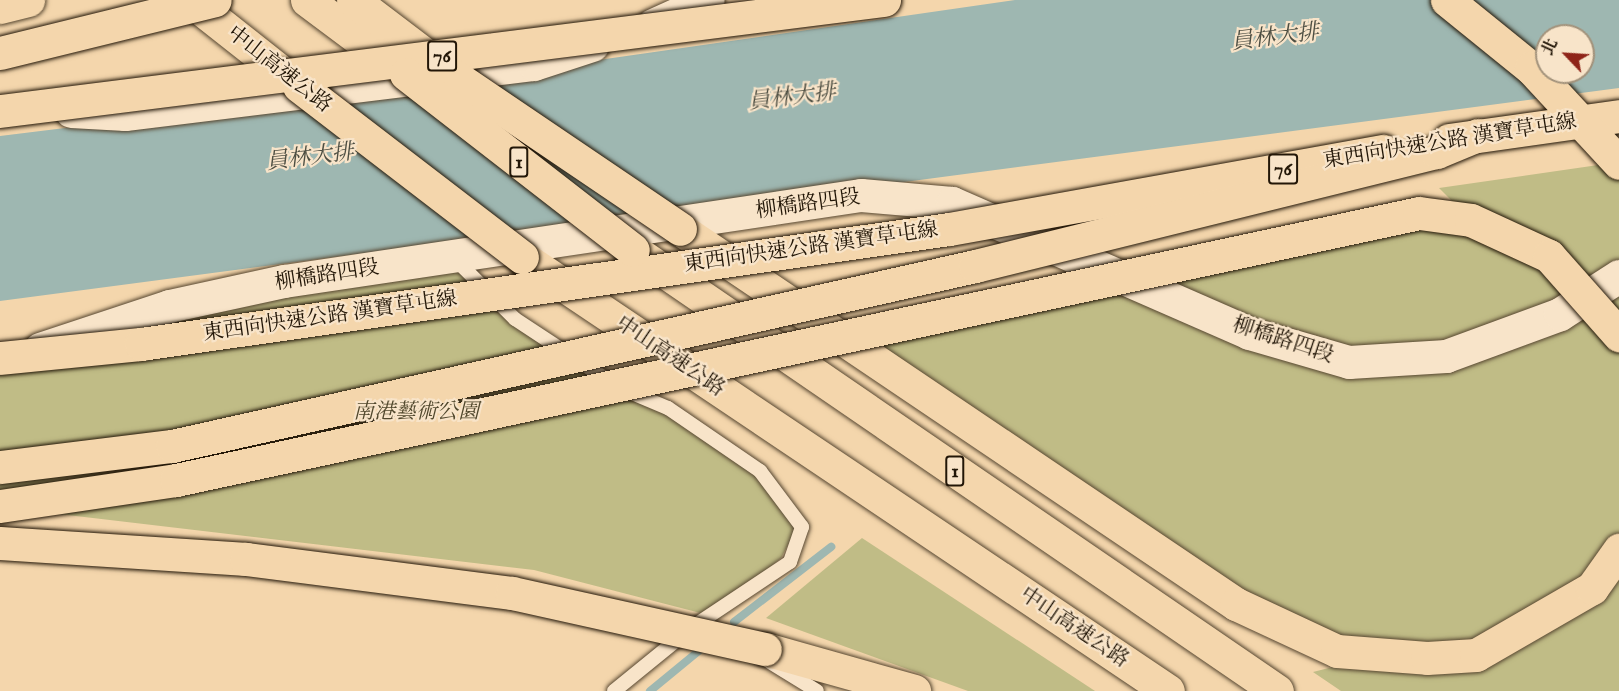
<!DOCTYPE html>
<meta charset="utf-8">
<style>
body{margin:0}
#map{position:relative;width:1619px;height:691px;overflow:hidden;background:#f4d6ac;font-family:"IM FELL English","Noto Serif TC",serif}
div>[style]{position:absolute}
.green>*{inset:0;background:#c0bc86}
.water>*{inset:0;background:#9eb7b1}
.stream>*{height:8px;margin:-4px;padding:0 4px;transform-origin:4px;border-radius:4px;background:#9eb7b1}
.roads{filter:drop-shadow(0 0 2px #564630) drop-shadow(0 0 2px #564630)}
.service>*{height:14px;margin:-7px;padding:0 7px;transform-origin:7px;border-radius:7px;background:#f8e4c9}
.secondary>*{height:33px;margin:-16.5px;padding:0 16.5px;transform-origin:16.5px;border-radius:16.5px;background:#f8e4c9}
.motorway>*{height:33px;margin:-16.5px;padding:0 16.5px;transform-origin:16.5px;border-radius:16.5px;background:#f4d6ac}
.bridges{filter:drop-shadow(0 0 2px #221607) drop-shadow(0 0 2px #221607)}
.trunk-bridge>*{height:33px;margin:-16.5px;padding:0 16.5px;transform-origin:16.5px;border-radius:16.5px;background:#f4d6ac}
.motorway-bridge>*{height:33px;margin:-16.5px;padding:0 16.5px;transform-origin:16.5px;border-radius:16.5px;background:#f4d6ac}
span{translate:-50% -50%;white-space:nowrap;text-align:center;line-height:1.15;-webkit-text-stroke:4.5px #f8e4c9;paint-order:stroke}
.shield-label span{padding:2px 4px;background:#f8e4c9;border:2px solid;border-radius:4px;-webkit-text-stroke-width:0}
.shield-label{font-size:20px;color:#221607;font-weight:700}
.street-label{font-size:21px;color:#221607}
.park-label{font-size:21px;color:#51482d;font-style:italic}
.water-label{font-size:22px;color:#4d4e42;font-style:italic}
.north{position:absolute;left:1535px;top:24px;width:60px;height:60px;box-sizing:border-box;background:#f8e4c9;border:2px solid #a2927b;border-radius:50%;rotate:295deg;font-size:16px;font-weight:700;line-height:24px;text-align:center;color:#221607}
.north::after{content:'';display:block;margin:auto;width:21px;height:27px;background:#8f2418;clip-path:polygon(50% 0,100% 100%,50% 72%,0 100%)}
</style>
<div id="map">
<div class="green">
<div style="clip-path:polygon(1619px 162px,1619px 691px,1341px 691px,1313px 672px,1380px 655px,1337px 651px,842px 339px,1470px 219px,1439px 188px)"></div>
<div style="clip-path:polygon(459px 268px,608px 390px,653px 406px,757px 477px,796px 530px,781px 558px,712px 616px,534px 570px,25px 510px,0 512px,0 373px,268px 290px)"></div>
<div style="clip-path:polygon(862px 538px,1095px 691px,968px 691px,766px 618px)"></div>
</div>
<div class="water">
<div style="clip-path:polygon(evenodd,1015px 0,1619px 0,1619px 88px,0 301px,0 136px,480px 77px,1015px 0,1547px 36px,1583px 36px,1583px 72px,1547px 72px,1547px 36px)"></div>
</div>
<div class="stream">
<div style="left:734px;top:622px;width:123px;rotate:-37.7deg"></div>
<div style="left:650px;top:691px;width:65px;rotate:-39.4deg"></div>
</div>
<div class="roads">
<div class="service">
<div style="left:455px;top:259px;width:85px;rotate:45deg"></div>
<div style="left:515px;top:319px;width:123px;rotate:33.4deg"></div>
<div style="left:618px;top:387px;width:54px;rotate:22.8deg"></div>
<div style="left:668px;top:408px;width:112px;rotate:34.4deg"></div>
<div style="left:760px;top:471px;width:70px;rotate:53.1deg"></div>
<div style="left:802px;top:527px;width:37px;rotate:109deg"></div>
<div style="left:790px;top:562px;width:115px;rotate:146.3deg"></div>
<div style="left:694px;top:626px;width:103px;rotate:140.9deg"></div>
<div style="left:770px;top:662px;width:55px;rotate:31.7deg"></div>
</div>
<div class="secondary">
<div style="left:653px;top:25px;width:60px;rotate:-24.4deg"></div>
<div style="left:71px;top:111px;width:54px;rotate:3.2deg"></div>
<div style="left:125px;top:114px;width:412px;rotate:-7deg"></div>
<div style="left:534px;top:64px;width:61px;rotate:-18.1deg"></div>
<div style="left:40px;top:349px;width:136px;rotate:-18.4deg"></div>
<div style="left:169px;top:306px;width:118px;rotate:-12.3deg"></div>
<div style="left:284px;top:281px;width:583px;rotate:-8.48deg"></div>
<div style="left:861px;top:195px;width:91px;rotate:5deg"></div>
<div style="left:952px;top:203px;width:324px;rotate:23.6deg"></div>
<div style="left:1249px;top:333px;width:104px;rotate:16.2deg"></div>
<div style="left:1349px;top:362px;width:97px;rotate:-3.5deg"></div>
<div style="left:1446px;top:356px;width:121px;rotate:-20.2deg"></div>
<div style="left:1560px;top:314px;width:70px;rotate:-32.8deg"></div>
</div>
<div class="motorway">
<div style="left:190px;top:0;width:139px;rotate:38.3deg"></div>
<div style="left:307px;top:0;width:124px;rotate:36.8deg"></div>
<div style="left:353px;top:0;width:114px;rotate:37.2deg"></div>
<div style="left:0;top:7px;width:29px;rotate:-14deg"></div>
<div style="left:680px;top:229px;width:671px;rotate:34deg"></div>
<div style="left:1236px;top:604px;width:111px;rotate:25deg"></div>
<div style="left:1337px;top:651px;width:90px;rotate:4.4deg"></div>
<div style="left:1427px;top:658px;width:49px;rotate:-3.5deg"></div>
<div style="left:1476px;top:655px;width:134px;rotate:-30deg"></div>
<div style="left:1592px;top:588px;width:47px;rotate:-54.6deg"></div>
<div style="left:522px;top:257px;width:778px;rotate:33.89deg"></div>
<div style="left:645px;top:258px;width:766px;rotate:34.42deg"></div>
<div style="left:765px;top:649px;width:155px;rotate:15.7deg"></div>
</div>
</div>
<div class="bridges">
<div class="trunk-bridge">
<div style="left:0;top:111px;width:891px;rotate:-7.16deg"></div>
<div style="left:1449px;top:140px;width:172px;rotate:-8deg"></div>
<div style="left:0;top:358px;width:142px;rotate:-5.7deg"></div>
<div style="left:141px;top:344px;width:816px;rotate:-8.1deg"></div>
<div style="left:949px;top:229px;width:441px;rotate:-10.2deg"></div>
</div>
<div class="motorway-bridge">
<div style="left:1447px;top:0;width:108px;rotate:39deg"></div>
<div style="left:1531px;top:68px;width:129px;rotate:47.2deg"></div>
<div style="left:0;top:53px;width:221px;rotate:-13.8deg"></div>
<div style="left:444px;top:69px;width:285px;rotate:34.1deg"></div>
<div style="left:406px;top:74px;width:287px;rotate:37.8deg"></div>
<div style="left:299px;top:86px;width:281px;rotate:37.5deg"></div>
<div style="left:0;top:467px;width:173px;rotate:-7deg"></div>
<div style="left:172px;top:446px;width:823px;rotate:-12.63deg"></div>
<div style="left:975px;top:266px;width:476px;rotate:-13.9deg"></div>
<div style="left:1437px;top:152px;width:44px;rotate:-22.5deg"></div>
<div style="left:0;top:506px;width:178px;rotate:-8.4deg"></div>
<div style="left:176px;top:480px;width:1271px;rotate:-12.12deg"></div>
<div style="left:1419px;top:213px;width:52px;rotate:7.7deg"></div>
<div style="left:1471px;top:220px;width:86px;rotate:24.8deg"></div>
<div style="left:1549px;top:256px;width:106px;rotate:48.5deg"></div>
<div style="left:0;top:543px;width:247px;rotate:3.7deg"></div>
<div style="left:246px;top:559px;width:268px;rotate:7.3deg"></div>
<div style="left:512px;top:593px;width:259px;rotate:12.5deg"></div>
</div>
</div>
<div class="shield-label">
<span style="left:442px;top:56px">76</span>
<span style="left:519px;top:162px">1</span>
<span style="left:1283px;top:169px">76</span>
<span style="left:955px;top:471px">1</span>
</div>
<div class="street-label">
<span style="left:279px;top:70px;rotate:38deg">中山高速公路</span>
<span style="left:1450px;top:142px;rotate:-9deg">東西向快速公路 漢寶草屯線</span>
<span style="left:808px;top:205px;rotate:-8deg">柳橋路四段</span>
<span style="left:811px;top:248px;rotate:-8deg">東西向快速公路 漢寶草屯線</span>
<span style="left:327px;top:276px;rotate:-9deg">柳橋路四段</span>
<span style="left:330px;top:317px;rotate:-8deg">東西向快速公路 漢寶草屯線</span>
<span style="left:1283px;top:341px;rotate:18deg">柳橋路四段</span>
<span style="left:670px;top:357px;rotate:34deg">中山高速公路</span>
<span style="left:1074px;top:628px;rotate:34deg">中山高速公路</span>
</div>
<div class="park-label">
<span style="left:416px;top:413px">南港藝術公園</span>
</div>
<div class="water-label">
<span style="left:1275px;top:38px;rotate:-7deg">員林大排</span>
<span style="left:792px;top:98px;rotate:-7deg">員林大排</span>
<span style="left:310px;top:158px;rotate:-7deg">員林大排</span>
</div>
<div class="north">北</div>
</div>
